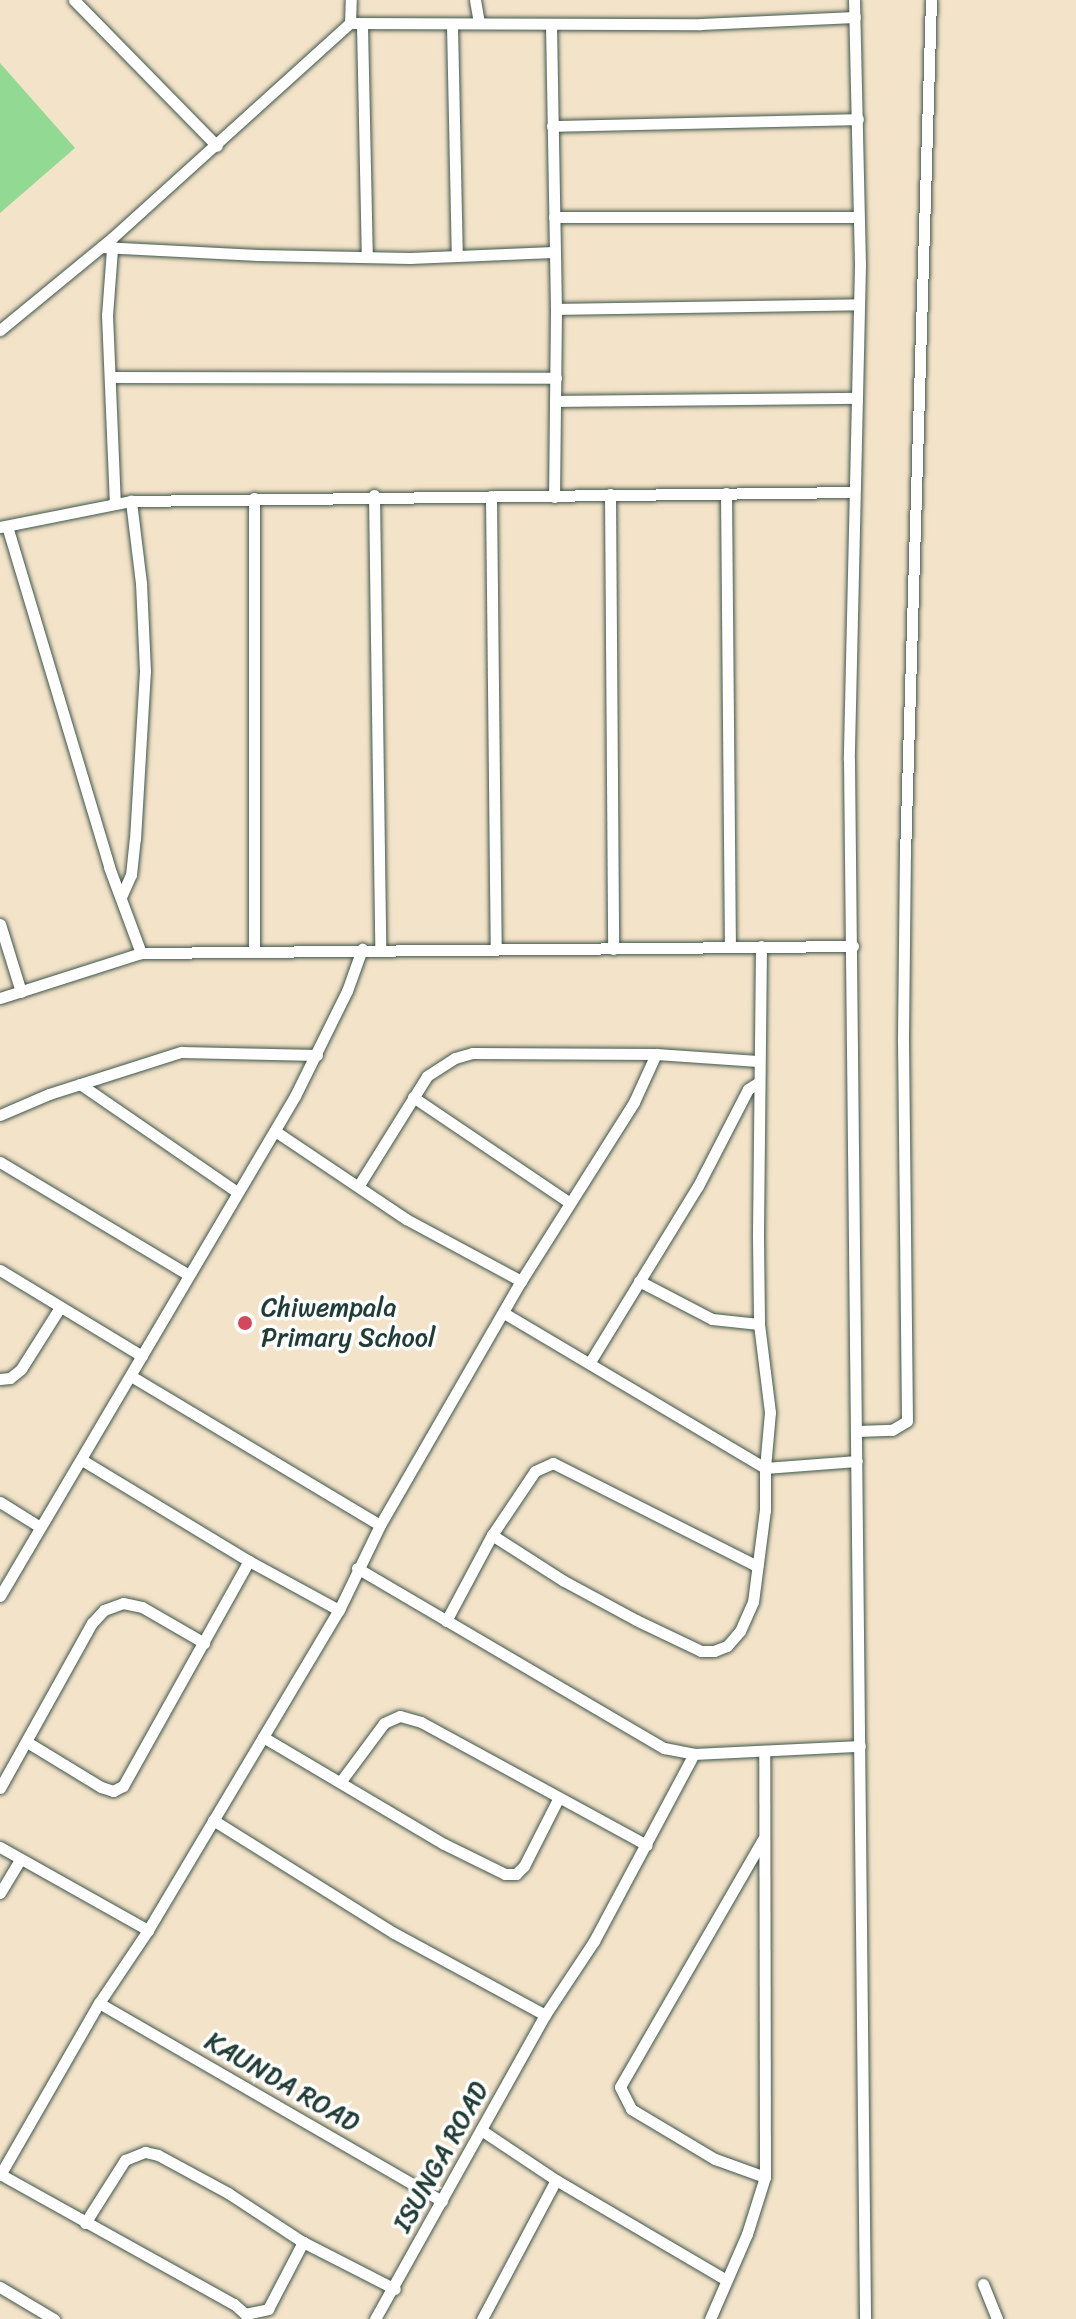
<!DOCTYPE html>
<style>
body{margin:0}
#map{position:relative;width:1076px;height:2319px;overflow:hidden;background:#f3e3c9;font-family:Sriracha,sans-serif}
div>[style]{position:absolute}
.green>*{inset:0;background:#92d993}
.roads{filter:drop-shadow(0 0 2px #3f564a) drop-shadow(0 0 2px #3f564a)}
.street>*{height:11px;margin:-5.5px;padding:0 5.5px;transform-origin:5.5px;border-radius:5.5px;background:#fff}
.dots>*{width:22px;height:22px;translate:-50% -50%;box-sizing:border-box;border:4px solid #fff;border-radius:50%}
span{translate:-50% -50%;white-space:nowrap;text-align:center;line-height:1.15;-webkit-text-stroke:7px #fff;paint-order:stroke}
.poi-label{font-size:26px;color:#1f3d34}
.left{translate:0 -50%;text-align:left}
.street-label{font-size:26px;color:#1f3d34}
</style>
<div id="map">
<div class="green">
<div style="clip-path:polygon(0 63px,75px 148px,0 213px)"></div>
</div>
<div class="roads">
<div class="street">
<div style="left:74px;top:0;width:204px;rotate:45.6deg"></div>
<div style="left:475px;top:0;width:23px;rotate:80deg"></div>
<div style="left:854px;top:0;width:265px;rotate:88.7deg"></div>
<div style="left:860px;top:265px;width:495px;rotate:91.3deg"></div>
<div style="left:849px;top:760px;width:1559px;rotate:89.41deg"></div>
<div style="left:350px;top:23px;width:351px;rotate:0.2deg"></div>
<div style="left:701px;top:24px;width:154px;rotate:-2.6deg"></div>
<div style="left:551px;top:24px;width:285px;rotate:89deg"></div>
<div style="left:556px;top:309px;width:188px;rotate:90.6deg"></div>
<div style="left:362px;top:25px;width:232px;rotate:88.8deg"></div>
<div style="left:452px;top:25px;width:230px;rotate:88.8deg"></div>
<div style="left:552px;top:126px;width:306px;rotate:-1.3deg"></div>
<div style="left:554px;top:217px;width:302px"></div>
<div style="left:101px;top:247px;width:157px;rotate:2.9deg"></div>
<div style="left:258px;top:255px;width:152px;rotate:1.1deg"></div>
<div style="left:410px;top:258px;width:143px;rotate:-2.4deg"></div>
<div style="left:112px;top:249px;width:66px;rotate:94.3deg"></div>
<div style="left:107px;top:315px;width:187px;rotate:87.6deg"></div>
<div style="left:556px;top:309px;width:302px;rotate:-0.9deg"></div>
<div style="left:0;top:330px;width:145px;rotate:-39.4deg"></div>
<div style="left:112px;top:238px;width:321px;rotate:-42.1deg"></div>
<div style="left:350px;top:23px;width:23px;rotate:-88deg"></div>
<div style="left:110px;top:377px;width:446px;rotate:0.1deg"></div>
<div style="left:555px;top:401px;width:302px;rotate:-0.6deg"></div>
<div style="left:726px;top:493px;width:454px;rotate:89.5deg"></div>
<div style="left:610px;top:494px;width:455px;rotate:89.6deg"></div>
<div style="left:374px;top:495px;width:453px;rotate:89.2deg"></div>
<div style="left:491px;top:496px;width:452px;rotate:89.4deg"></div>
<div style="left:254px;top:498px;width:452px;rotate:90deg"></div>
<div style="left:7px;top:526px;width:356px;rotate:73.3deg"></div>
<div style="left:109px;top:867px;width:92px;rotate:69.6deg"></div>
<div style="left:0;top:527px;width:134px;rotate:-11.2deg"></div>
<div style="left:131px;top:501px;width:722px;rotate:-0.71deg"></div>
<div style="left:121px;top:897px;width:24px;rotate:-66deg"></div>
<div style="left:131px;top:875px;width:36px;rotate:-84deg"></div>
<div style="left:135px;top:839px;width:168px;rotate:-86.6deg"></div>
<div style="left:145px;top:671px;width:88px;rotate:-92.6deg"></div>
<div style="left:141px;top:583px;width:83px;rotate:-97deg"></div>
<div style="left:0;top:924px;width:71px;rotate:72.8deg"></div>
<div style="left:761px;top:946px;width:292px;rotate:90.6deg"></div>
<div style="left:758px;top:1238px;width:86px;rotate:89.3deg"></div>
<div style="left:759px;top:1324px;width:89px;rotate:82.9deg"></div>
<div style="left:770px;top:1412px;width:56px;rotate:95.1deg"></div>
<div style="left:765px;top:1468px;width:92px;rotate:-4.4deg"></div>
<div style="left:0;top:998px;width:148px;rotate:-17.7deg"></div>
<div style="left:141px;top:953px;width:712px;rotate:-0.56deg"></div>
<div style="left:80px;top:1084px;width:191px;rotate:34.5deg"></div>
<div style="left:413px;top:1097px;width:189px;rotate:34deg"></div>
<div style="left:0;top:1115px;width:53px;rotate:-23.2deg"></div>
<div style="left:49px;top:1094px;width:139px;rotate:-17.7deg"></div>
<div style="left:181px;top:1052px;width:136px;rotate:1.3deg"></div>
<div style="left:275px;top:1131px;width:158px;rotate:33.9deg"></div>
<div style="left:406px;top:1219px;width:131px;rotate:28.3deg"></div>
<div style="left:0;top:1162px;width:220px;rotate:30.9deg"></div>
<div style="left:359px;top:1185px;width:128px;rotate:-58deg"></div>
<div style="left:427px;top:1076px;width:33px;rotate:-33deg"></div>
<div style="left:455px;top:1058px;width:18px;rotate:-16deg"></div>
<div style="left:472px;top:1053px;width:184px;rotate:0.3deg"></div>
<div style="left:656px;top:1054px;width:102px;rotate:3.9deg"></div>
<div style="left:0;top:1270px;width:166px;rotate:31.2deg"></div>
<div style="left:639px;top:1281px;width:82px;rotate:27.5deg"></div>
<div style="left:712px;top:1319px;width:47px;rotate:6.1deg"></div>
<div style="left:590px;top:1362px;width:206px;rotate:-58.5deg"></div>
<div style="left:698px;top:1186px;width:109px;rotate:-62.7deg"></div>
<div style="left:748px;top:1089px;width:12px;rotate:-31deg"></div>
<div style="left:131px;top:1376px;width:290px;rotate:30.9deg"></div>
<div style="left:0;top:1379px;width:10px;rotate:-6deg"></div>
<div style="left:10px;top:1378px;width:14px;rotate:-39deg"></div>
<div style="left:21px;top:1369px;width:71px;rotate:-57.7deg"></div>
<div style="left:857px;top:1431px;width:35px;rotate:-2deg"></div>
<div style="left:892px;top:1430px;width:17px;rotate:-31deg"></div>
<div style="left:907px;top:1421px;width:382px;rotate:-90.6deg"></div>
<div style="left:903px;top:1039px;width:184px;rotate:-89.4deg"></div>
<div style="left:905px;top:855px;width:855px;rotate:-88.26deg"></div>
<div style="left:82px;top:1460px;width:195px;rotate:31.2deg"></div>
<div style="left:249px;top:1561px;width:102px;rotate:28.6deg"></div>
<div style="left:0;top:1502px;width:47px;rotate:32deg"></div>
<div style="left:492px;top:1535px;width:85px;rotate:32.6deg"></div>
<div style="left:564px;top:1581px;width:82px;rotate:28.4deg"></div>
<div style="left:636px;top:1620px;width:72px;rotate:25.5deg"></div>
<div style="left:701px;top:1651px;width:13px"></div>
<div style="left:714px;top:1651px;width:14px;rotate:-21deg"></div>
<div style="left:727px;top:1646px;width:20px;rotate:-49deg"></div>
<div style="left:740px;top:1631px;width:32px;rotate:-66deg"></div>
<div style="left:753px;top:1602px;width:93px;rotate:-82.6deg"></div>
<div style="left:765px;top:1510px;width:42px;rotate:-90deg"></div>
<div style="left:765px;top:1468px;width:304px;rotate:-149.3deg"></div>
<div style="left:357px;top:1568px;width:356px;rotate:30.4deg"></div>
<div style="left:664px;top:1748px;width:31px;rotate:11deg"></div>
<div style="left:694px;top:1754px;width:166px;rotate:-2.8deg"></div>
<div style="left:0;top:1596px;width:581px;rotate:-59.46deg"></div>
<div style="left:295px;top:1096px;width:117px;rotate:-63.7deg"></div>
<div style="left:347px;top:991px;width:45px;rotate:-70.3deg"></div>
<div style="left:446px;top:1621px;width:98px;rotate:-61.9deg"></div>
<div style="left:492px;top:1535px;width:77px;rotate:-56.1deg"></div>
<div style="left:535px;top:1471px;width:20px;rotate:-24deg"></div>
<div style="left:553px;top:1463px;width:229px;rotate:26.8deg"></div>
<div style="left:263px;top:1737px;width:210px;rotate:30.6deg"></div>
<div style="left:444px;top:1844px;width:68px;rotate:26.2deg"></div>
<div style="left:505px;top:1874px;width:11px"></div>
<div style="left:516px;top:1874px;width:11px;rotate:-45deg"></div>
<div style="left:524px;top:1866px;width:75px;rotate:-63.1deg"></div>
<div style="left:27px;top:1742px;width:87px;rotate:31.3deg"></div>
<div style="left:101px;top:1787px;width:13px;rotate:18deg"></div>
<div style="left:113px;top:1791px;width:11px;rotate:-27deg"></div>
<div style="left:123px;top:1786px;width:258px;rotate:-60.8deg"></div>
<div style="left:341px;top:1781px;width:72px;rotate:-53.4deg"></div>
<div style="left:384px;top:1723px;width:17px;rotate:-24deg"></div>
<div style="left:400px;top:1716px;width:22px;rotate:16deg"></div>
<div style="left:421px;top:1722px;width:257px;rotate:28.6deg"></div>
<div style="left:0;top:1788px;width:189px;rotate:-60.9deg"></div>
<div style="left:92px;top:1623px;width:18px;rotate:-47deg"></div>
<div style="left:104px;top:1610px;width:20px;rotate:-20deg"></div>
<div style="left:123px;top:1603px;width:19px;rotate:12deg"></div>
<div style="left:142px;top:1607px;width:72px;rotate:30.1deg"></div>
<div style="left:213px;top:1820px;width:213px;rotate:32deg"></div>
<div style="left:394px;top:1933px;width:172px;rotate:28.5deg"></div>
<div style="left:763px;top:1839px;width:286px;rotate:120deg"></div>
<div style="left:620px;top:2087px;width:25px;rotate:63deg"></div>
<div style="left:631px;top:2109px;width:98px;rotate:30.8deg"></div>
<div style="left:715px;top:2159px;width:53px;rotate:19.8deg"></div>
<div style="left:0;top:1847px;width:170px;rotate:29.3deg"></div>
<div style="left:0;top:1893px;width:39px;rotate:-59deg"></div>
<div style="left:99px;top:2003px;width:396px;rotate:30deg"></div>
<div style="left:481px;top:2130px;width:90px;rotate:33.7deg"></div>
<div style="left:556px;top:2180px;width:196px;rotate:30.4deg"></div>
<div style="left:0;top:2174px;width:268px;rotate:29.1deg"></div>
<div style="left:234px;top:2304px;width:15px;rotate:42deg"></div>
<div style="left:245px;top:2314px;width:24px;rotate:-12deg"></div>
<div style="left:268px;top:2309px;width:76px;rotate:-62.4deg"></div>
<div style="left:0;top:2175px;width:198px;rotate:-60.1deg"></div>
<div style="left:99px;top:2003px;width:88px;rotate:-56.1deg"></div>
<div style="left:148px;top:1930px;width:373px;rotate:-59.2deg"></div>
<div style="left:339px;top:1610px;width:94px;rotate:-64.2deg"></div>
<div style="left:380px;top:1525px;width:282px;rotate:-60deg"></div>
<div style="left:521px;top:1281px;width:212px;rotate:-57.7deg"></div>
<div style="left:634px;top:1102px;width:53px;rotate:-65.4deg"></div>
<div style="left:85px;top:2223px;width:75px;rotate:-57.6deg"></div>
<div style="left:125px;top:2160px;width:22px;rotate:-22deg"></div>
<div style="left:145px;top:2152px;width:13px;rotate:13deg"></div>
<div style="left:158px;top:2155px;width:80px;rotate:28.5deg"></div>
<div style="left:228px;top:2193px;width:90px;rotate:33.2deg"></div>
<div style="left:303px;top:2242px;width:103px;rotate:27.1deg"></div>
<div style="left:983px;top:2284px;width:38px;rotate:68deg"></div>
<div style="left:0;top:2287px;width:63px;rotate:30.7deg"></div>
<div style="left:375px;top:2319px;width:348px;rotate:-60.8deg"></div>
<div style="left:545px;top:2015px;width:89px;rotate:-56.5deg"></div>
<div style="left:594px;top:1941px;width:212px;rotate:-61.9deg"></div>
<div style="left:482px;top:2319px;width:157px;rotate:-62deg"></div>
<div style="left:710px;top:2319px;width:93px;rotate:-66.5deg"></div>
<div style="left:747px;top:2234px;width:60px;rotate:-72.5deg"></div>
<div style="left:765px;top:2177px;width:426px;rotate:-90.1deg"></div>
</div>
</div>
<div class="dots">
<div style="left:245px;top:1323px;background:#d1495b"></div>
</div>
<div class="poi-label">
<span class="left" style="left:261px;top:1323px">Chiwempala<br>Primary School</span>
</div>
<div class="street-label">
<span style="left:282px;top:2082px;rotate:30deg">KAUNDA ROAD</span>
<span style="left:441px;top:2157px;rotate:-61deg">ISUNGA ROAD</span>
</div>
</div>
